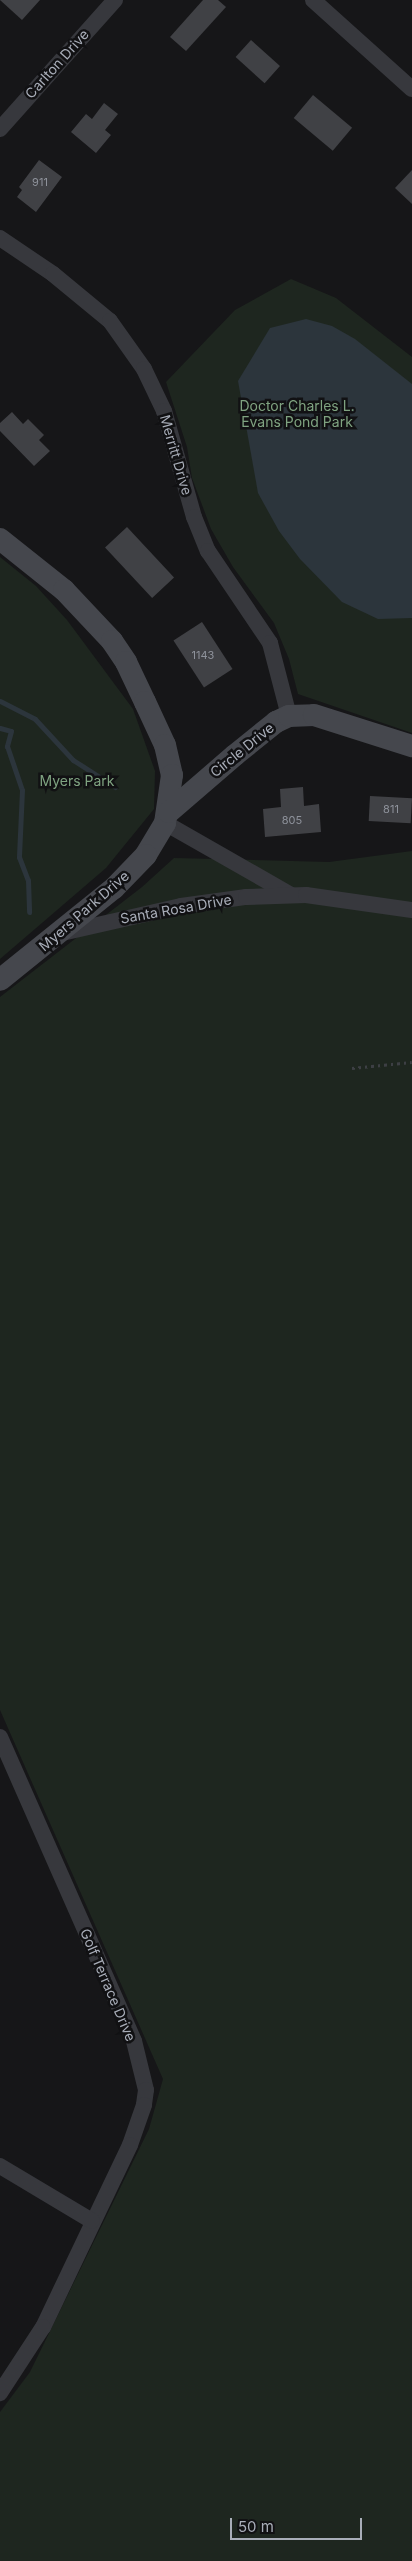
<!DOCTYPE html>
<style>
body{margin:0}
#map{position:relative;width:412px;height:2561px;overflow:hidden;background:#161618;font-family:Inter,sans-serif}
div>[style]{position:absolute}
.green>*{inset:0;background:#1e261f}
.water>*{inset:0;background:#2c353c}
.stream>*{height:5px;margin:-2.5px;padding:0 2.5px;transform-origin:2.5px;border-radius:2.5px;background:#2c353c}
.building>*{inset:0;background:#404145;transform-origin:0 0}
.path>*{height:3px;margin-top:-1.5px;transform-origin:0;background:repeating-linear-gradient(90deg,#3d3f44 0 2.5px,transparent 0 6.5px)}
.street>*{height:16px;margin:-8px;padding:0 8px;transform-origin:8px;border-radius:8px;background:#37383d}
.secondary>*{height:22px;margin:-11px;padding:0 11px;transform-origin:11px;border-radius:11px;background:#45474d}
span{translate:-50% -50%;white-space:nowrap;text-align:center;line-height:1.15;-webkit-text-stroke:5px #111113;paint-order:stroke}
.number-label{font-size:11px;color:#8e929b}
.number-label span{-webkit-text-stroke-width:0}
.street-label{font-size:14px;color:#a8adb8}
.park-label{font-size:14px;color:#7fa381}
.scale{position:absolute;left:230px;top:2518px;width:132px;height:22px;box-sizing:border-box;border:2px solid #a8adb8;border-top:0;padding-left:6px;font-size:15px;line-height:18px;white-space:nowrap;color:#a8adb8;-webkit-text-stroke:4px #111113;paint-order:stroke}
</style>
<div id="map">
<div class="green">
<div style="clip-path:polygon(291px 279px,336px 298px,412px 357px,412px 733px,298px 694px,289px 659px,274px 623px,233px 567px,211px 529px,192px 478px,187px 447px,166px 382px,235px 310px)"></div>
<div style="clip-path:polygon(0 557px,36px 586px,67px 620px,133px 709px,155px 771px,154px 809px,106px 868px,0 959px)"></div>
<div style="clip-path:polygon(412px 851px,412px 2561px,0 2561px,0 2412px,30px 2372px,149px 2129px,163px 2079px,0 1710px,0 997px,142px 887px,174px 858px,329px 862px)"></div>
</div>
<div class="water">
<div style="clip-path:polygon(306px 319px,332px 326px,355px 339px,412px 384px,412px 618px,378px 619px,342px 602px,300px 559px,279px 531px,258px 493px,238px 381px,270px 328px)"></div>
</div>
<div class="stream">
<div style="left:0;top:701px;width:39px;rotate:27deg"></div>
<div style="left:35px;top:719px;width:56px;rotate:47.2deg"></div>
<div style="left:73px;top:760px;width:50px;rotate:32.7deg"></div>
<div style="left:0;top:728px;width:11px;rotate:15deg"></div>
<div style="left:11px;top:731px;width:16px;rotate:105deg"></div>
<div style="left:7px;top:746px;width:46px;rotate:71.2deg"></div>
<div style="left:22px;top:790px;width:67px;rotate:92.6deg"></div>
<div style="left:19px;top:857px;width:25px;rotate:69deg"></div>
<div style="left:28px;top:880px;width:32px;rotate:88deg"></div>
</div>
<div class="building">
<div style="clip-path:polygon(0 0,40px 0,22px 20px)"></div>
<div style="clip-path:polygon(203px 0,218px 0,226px 7px,186px 51px,170px 37px)"></div>
<div style="left:251px;top:40px;width:39px;height:23px;rotate:42deg"></div>
<div style="left:313px;top:95px;width:51px;height:30px;rotate:40deg"></div>
<div style="clip-path:polygon(104px 103px,118px 114px,105px 130px,111px 135px,96px 153px,71px 132px,86px 114px,92px 119px)"></div>
<div style="clip-path:polygon(39px 160px,62px 177px,36px 212px,17px 197px,22px 190px,19px 187px)"></div>
<div style="clip-path:polygon(412px 170px,412px 204px,395px 188px)"></div>
<div style="clip-path:polygon(12px 412px,23px 424px,28px 419px,44px 435px,39px 440px,50px 451px,34px 466px,0 431px,0 423px)"></div>
<div style="left:127px;top:527px;width:69px;height:30px;rotate:47deg"></div>
<div style="left:202px;top:622px;width:56px;height:34px;rotate:57deg"></div>
<div style="clip-path:polygon(303px 787px,304px 806px,319px 804px,321px 832px,265px 837px,263px 809px,281px 807px,280px 789px)"></div>
<div style="left:370px;top:796px;width:42px;height:25px;rotate:3deg"></div>
</div>
<div class="path">
<div style="left:352px;top:1068px;width:60px;rotate:-5.7deg"></div>
</div>
<div class="street">
<div style="left:313px;top:0;width:133px;rotate:42deg"></div>
<div style="left:0;top:129px;width:173px;rotate:-48.3deg"></div>
<div style="left:0;top:238px;width:64px;rotate:34.2deg"></div>
<div style="left:53px;top:274px;width:74px;rotate:39.5deg"></div>
<div style="left:110px;top:321px;width:59px;rotate:54.7deg"></div>
<div style="left:144px;top:369px;width:47px;rotate:64.5deg"></div>
<div style="left:164px;top:411px;width:110px;rotate:74.2deg"></div>
<div style="left:194px;top:517px;width:37px;rotate:68deg"></div>
<div style="left:208px;top:551px;width:111px;rotate:56deg"></div>
<div style="left:270px;top:643px;width:75px;rotate:75.4deg"></div>
<div style="left:165px;top:823px;width:145px;rotate:29.7deg"></div>
<div style="left:62px;top:933px;width:122px;rotate:-12.8deg"></div>
<div style="left:181px;top:906px;width:66px;rotate:-7.9deg"></div>
<div style="left:246px;top:897px;width:60px;rotate:-1.9deg"></div>
<div style="left:306px;top:895px;width:107px;rotate:8.1deg"></div>
<div style="left:0;top:1737px;width:332px;rotate:66.2deg"></div>
<div style="left:134px;top:2041px;width:50px;rotate:76.2deg"></div>
<div style="left:146px;top:2090px;width:15px;rotate:98deg"></div>
<div style="left:144px;top:2105px;width:42px;rotate:109.3deg"></div>
<div style="left:130px;top:2145px;width:202px;rotate:115.5deg"></div>
<div style="left:43px;top:2327px;width:79px;rotate:123.1deg"></div>
<div style="left:0;top:2166px;width:107px;rotate:30.9deg"></div>
</div>
<div class="secondary">
<div style="left:0;top:539px;width:82px;rotate:38.6deg"></div>
<div style="left:64px;top:590px;width:70px;rotate:46.7deg"></div>
<div style="left:112px;top:641px;width:25px;rotate:56deg"></div>
<div style="left:126px;top:662px;width:44px;rotate:64.6deg"></div>
<div style="left:145px;top:702px;width:47px;rotate:65.1deg"></div>
<div style="left:165px;top:745px;width:31px;rotate:77deg"></div>
<div style="left:172px;top:775px;width:49px;rotate:98.3deg"></div>
<div style="left:165px;top:823px;width:37px;rotate:121deg"></div>
<div style="left:146px;top:855px;width:46px;rotate:134.1deg"></div>
<div style="left:114px;top:888px;width:146px;rotate:141.1deg"></div>
<div style="left:169px;top:812px;width:87px;rotate:-40.8deg"></div>
<div style="left:235px;top:755px;width:53px;rotate:-38.8deg"></div>
<div style="left:276px;top:722px;width:14px;rotate:-25deg"></div>
<div style="left:289px;top:716px;width:25px;rotate:-2deg"></div>
<div style="left:314px;top:715px;width:103px;rotate:17.6deg"></div>
</div>
<div class="number-label">
<span style="left:40px;top:182px">911</span>
<span style="left:203px;top:655px">1143</span>
<span style="left:391px;top:809px">811</span>
<span style="left:292px;top:820px">805</span>
</div>
<div class="street-label">
<span style="left:57px;top:64px;rotate:-48deg">Carlton Drive</span>
<span style="left:176px;top:455px;rotate:74deg">Merritt Drive</span>
<span style="left:242px;top:750px;rotate:-39deg">Circle Drive</span>
<span style="left:176px;top:909px;rotate:-10deg">Santa Rosa Drive</span>
<span style="left:84px;top:911px;rotate:-41deg">Myers Park Drive</span>
<span style="left:108px;top:1985px;rotate:67deg">Golf Terrace Drive</span>
</div>
<div class="park-label">
<span style="left:297px;top:414px">Doctor Charles L.<br>Evans Pond Park</span>
<span style="left:77px;top:781px">Myers Park</span>
</div>
<div class="scale">50 m</div>
</div>
